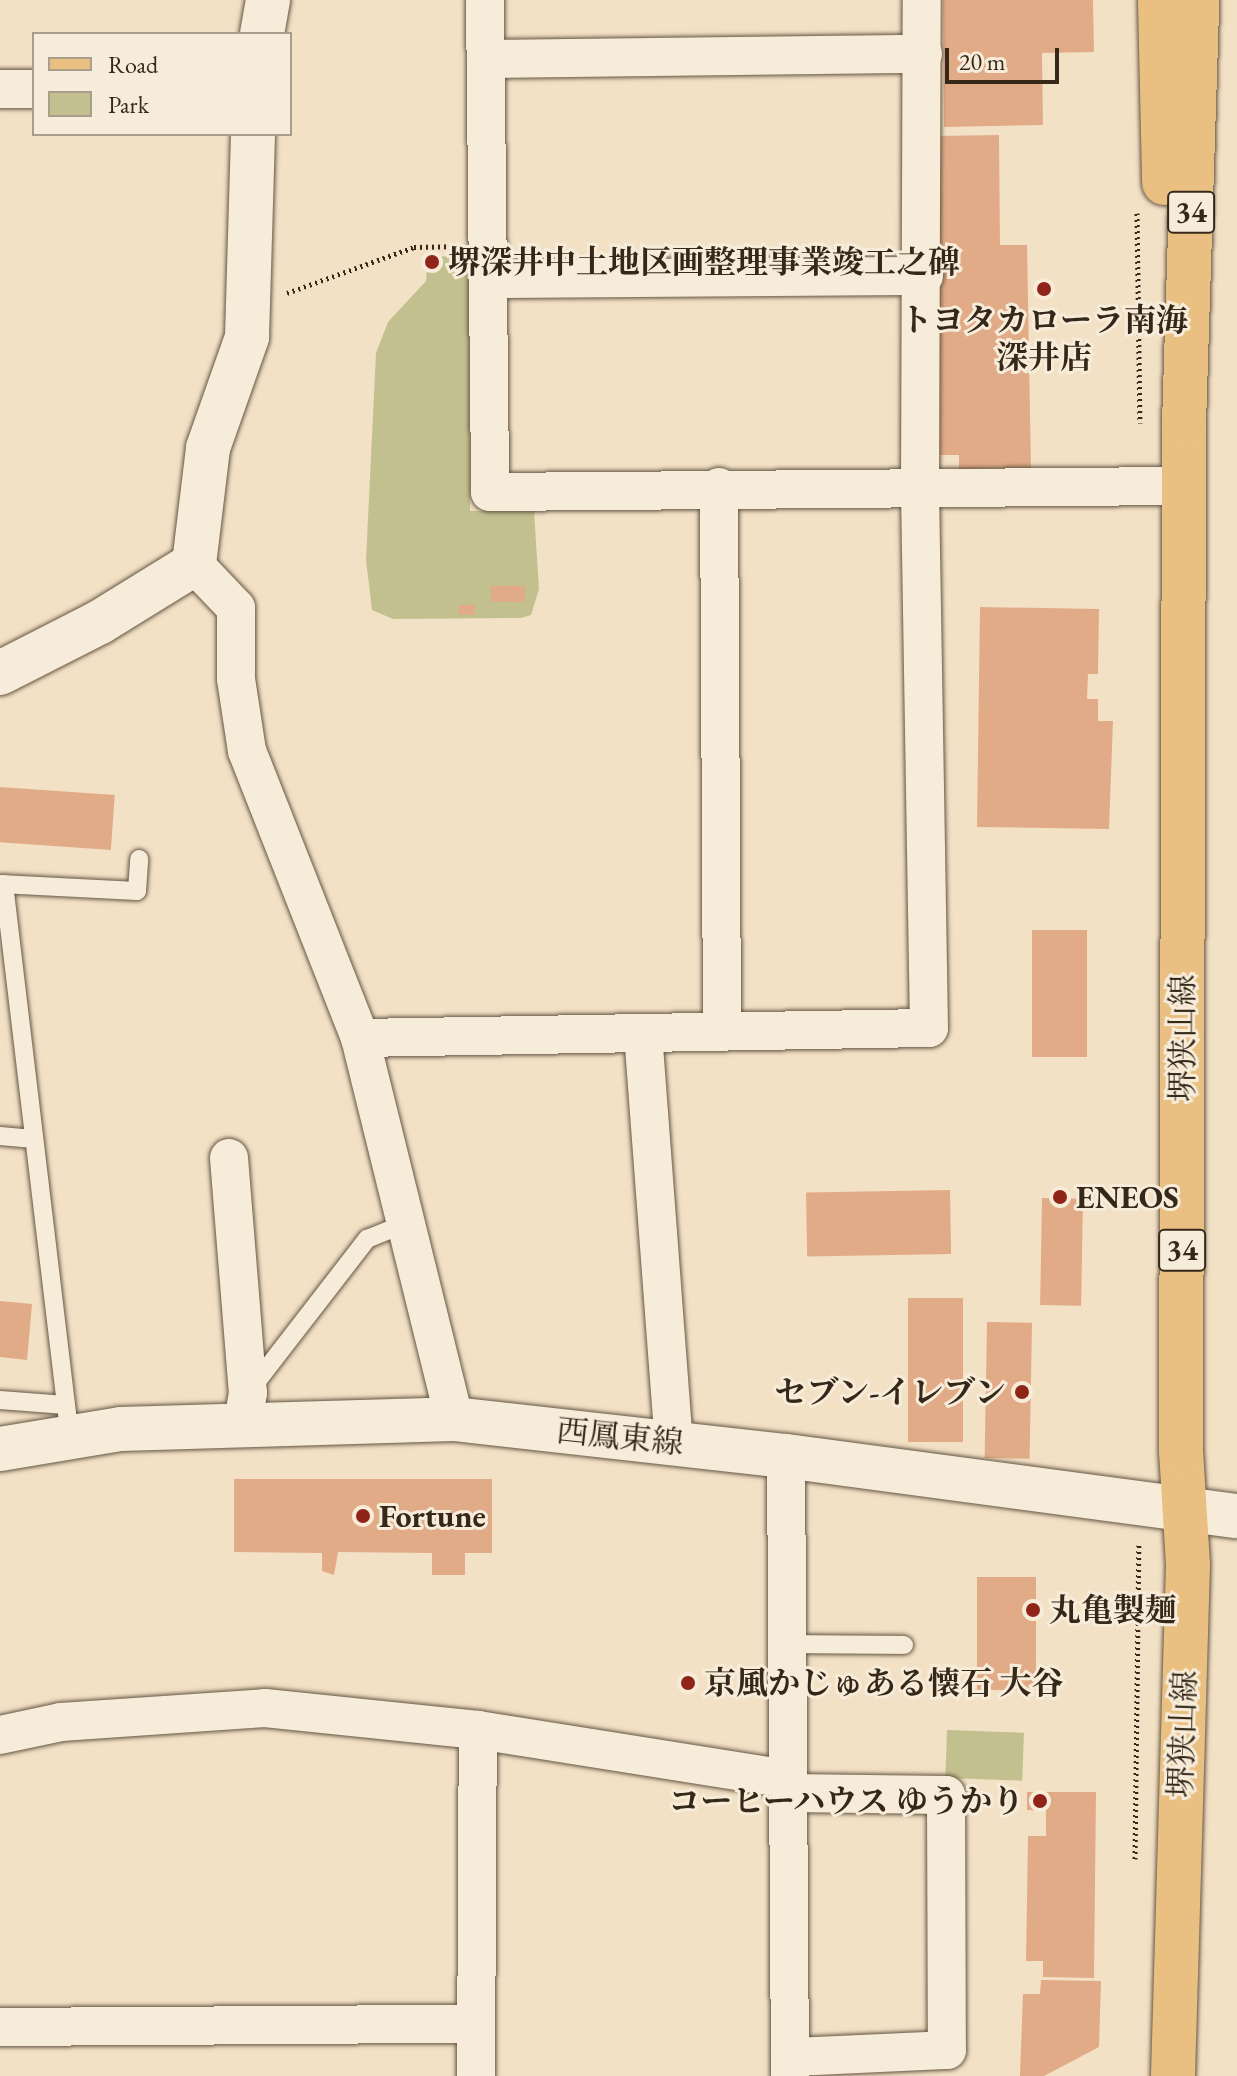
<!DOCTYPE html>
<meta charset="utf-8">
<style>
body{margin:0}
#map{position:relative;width:1237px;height:2076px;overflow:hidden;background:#f3e1c5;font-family:"EB Garamond","Noto Serif JP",serif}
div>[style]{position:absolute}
.green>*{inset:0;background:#c3c08f;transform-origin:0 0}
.building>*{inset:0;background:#e2ab87;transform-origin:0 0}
.path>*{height:5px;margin-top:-2.5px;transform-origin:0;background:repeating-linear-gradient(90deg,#352819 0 2px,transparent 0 6px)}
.roads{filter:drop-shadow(0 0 2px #645644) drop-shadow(0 0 2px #645644)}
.lane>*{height:18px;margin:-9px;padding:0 9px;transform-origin:9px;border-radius:9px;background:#f7ecd9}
.street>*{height:38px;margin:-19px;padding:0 19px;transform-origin:19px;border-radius:19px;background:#f7ecd9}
.secondary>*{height:44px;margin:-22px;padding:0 22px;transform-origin:22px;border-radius:22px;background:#f7ecd9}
.primary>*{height:44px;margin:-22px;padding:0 22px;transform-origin:22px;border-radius:22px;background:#eac082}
.dots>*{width:22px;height:22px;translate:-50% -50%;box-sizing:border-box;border:4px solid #f7ecd9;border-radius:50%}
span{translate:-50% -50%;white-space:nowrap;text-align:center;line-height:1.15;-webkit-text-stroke:6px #f7ecd9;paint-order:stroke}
.shield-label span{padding:2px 6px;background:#f7ecd9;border:2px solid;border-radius:6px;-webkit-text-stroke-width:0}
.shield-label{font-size:30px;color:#352819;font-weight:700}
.poi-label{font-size:32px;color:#352819;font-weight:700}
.left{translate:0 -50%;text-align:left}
.right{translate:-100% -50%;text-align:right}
.street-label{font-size:32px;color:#352819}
.legend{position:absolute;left:32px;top:32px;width:260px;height:104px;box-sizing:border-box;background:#f7ecd9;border:2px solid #a99e8c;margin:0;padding:10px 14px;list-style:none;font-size:24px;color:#352819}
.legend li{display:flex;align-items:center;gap:16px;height:40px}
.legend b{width:40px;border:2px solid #a99e8c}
.scale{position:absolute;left:945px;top:48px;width:114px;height:36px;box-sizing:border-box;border:4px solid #352819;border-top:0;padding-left:10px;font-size:24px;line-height:28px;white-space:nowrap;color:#352819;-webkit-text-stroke:6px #f7ecd9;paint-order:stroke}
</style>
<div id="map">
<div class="green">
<div style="clip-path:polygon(428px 256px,469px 257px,470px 511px,534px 511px,539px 589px,531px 615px,521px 618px,393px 619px,372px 610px,366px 560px,376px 353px,388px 322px,426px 281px)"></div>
<div style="left:947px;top:1730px;width:77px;height:48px;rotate:2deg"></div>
</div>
<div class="building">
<div style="clip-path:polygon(943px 0,1093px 0,1094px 52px,1042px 53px,1043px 125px,944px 127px)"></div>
<div style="clip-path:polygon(999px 135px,1000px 245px,1027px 245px,1031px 468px,959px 469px,959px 455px,940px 455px,936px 136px)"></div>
<div style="left:525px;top:586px;width:16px;height:34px;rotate:90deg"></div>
<div style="left:459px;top:605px;width:16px;height:10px"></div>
<div style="clip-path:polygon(980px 607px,1099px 609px,1098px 674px,1088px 674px,1087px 699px,1098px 699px,1098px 721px,1113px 721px,1109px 829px,977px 827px)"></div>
<div style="left:0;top:787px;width:115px;height:55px;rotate:4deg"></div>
<div style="left:1087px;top:930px;width:127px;height:55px;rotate:90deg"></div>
<div style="left:950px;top:1190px;width:64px;height:144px;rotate:89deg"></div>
<div style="left:1042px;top:1198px;width:41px;height:107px;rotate:1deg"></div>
<div style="left:908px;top:1298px;width:55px;height:144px"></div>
<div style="clip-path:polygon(0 1301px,32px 1304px,27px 1360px,0 1357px)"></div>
<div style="left:987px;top:1322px;width:45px;height:136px;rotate:1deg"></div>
<div style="clip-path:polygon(234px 1479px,492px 1479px,492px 1553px,465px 1553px,465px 1575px,432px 1575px,432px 1553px,338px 1552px,334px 1575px,322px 1571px,322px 1553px,234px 1552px)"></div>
<div style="left:977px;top:1577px;width:59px;height:113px"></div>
<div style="clip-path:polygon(1027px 1792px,1096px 1792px,1094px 1978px,1043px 1977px,1043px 1961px,1026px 1961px,1028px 1836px,1046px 1836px,1046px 1811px,1027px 1810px)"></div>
<div style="clip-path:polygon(1041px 1980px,1101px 1981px,1099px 2047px,1044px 2076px,1020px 2076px,1023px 1994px,1040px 1994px)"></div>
</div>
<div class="path">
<div style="left:1137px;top:213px;width:210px;rotate:89.2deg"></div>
<div style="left:287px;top:293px;width:135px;rotate:-19.9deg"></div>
<div style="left:414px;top:247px;width:39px;rotate:-1deg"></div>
<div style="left:1135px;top:1859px;width:314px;rotate:-89.3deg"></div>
</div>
<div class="roads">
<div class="lane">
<div style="left:0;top:884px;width:137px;rotate:2.9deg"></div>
<div style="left:137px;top:891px;width:32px;rotate:-86deg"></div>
<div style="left:4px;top:884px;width:558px;rotate:83.21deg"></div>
<div style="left:0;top:1136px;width:34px;rotate:5deg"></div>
<div style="left:251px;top:1389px;width:190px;rotate:-52.3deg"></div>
<div style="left:367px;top:1239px;width:40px;rotate:-22deg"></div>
<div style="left:0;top:1400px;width:66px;rotate:4.3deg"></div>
<div style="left:787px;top:1644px;width:117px;rotate:0.5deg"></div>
</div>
<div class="street">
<div style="left:485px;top:0;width:492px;rotate:89.4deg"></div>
<div style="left:490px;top:492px;width:694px;rotate:-0.5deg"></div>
<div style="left:486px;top:59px;width:437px;rotate:-0.7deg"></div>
<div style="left:0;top:89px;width:34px"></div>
<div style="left:488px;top:279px;width:436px;rotate:-0.4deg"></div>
<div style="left:719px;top:487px;width:544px;rotate:89.68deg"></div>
<div style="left:194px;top:564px;width:61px;rotate:46.3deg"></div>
<div style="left:236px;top:608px;width:71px;rotate:90deg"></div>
<div style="left:236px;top:679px;width:73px;rotate:81.3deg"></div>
<div style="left:247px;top:751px;width:308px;rotate:68.5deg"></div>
<div style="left:360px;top:1038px;width:392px;rotate:76.1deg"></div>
<div style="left:643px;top:1033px;width:410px;rotate:85.7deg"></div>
<div style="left:360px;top:1038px;width:569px;rotate:-1.01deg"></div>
<div style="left:929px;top:1028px;width:538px;rotate:-90.96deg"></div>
<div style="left:920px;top:490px;width:490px;rotate:-89.8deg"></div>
<div style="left:229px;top:1158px;width:236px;rotate:85.4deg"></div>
<div style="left:248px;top:1393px;width:34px;rotate:100deg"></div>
<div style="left:786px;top:1456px;width:620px;rotate:89.63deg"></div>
<div style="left:0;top:1735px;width:62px;rotate:-12deg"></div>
<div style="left:61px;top:1722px;width:204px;rotate:-3.9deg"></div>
<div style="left:265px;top:1708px;width:214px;rotate:5.9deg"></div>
<div style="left:478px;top:1730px;width:313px;rotate:9deg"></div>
<div style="left:788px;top:1793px;width:158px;rotate:0.7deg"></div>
<div style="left:946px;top:1795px;width:255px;rotate:89.8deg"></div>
<div style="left:947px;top:2050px;width:157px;rotate:177.4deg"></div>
<div style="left:0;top:2027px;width:476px;rotate:-0.4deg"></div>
<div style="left:476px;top:2076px;width:346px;rotate:-89.7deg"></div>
</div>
<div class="secondary">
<div style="left:262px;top:34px;width:35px;rotate:-80deg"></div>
<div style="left:0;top:673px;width:112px;rotate:-27deg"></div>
<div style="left:100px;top:622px;width:110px;rotate:-31.7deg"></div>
<div style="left:194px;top:564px;width:117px;rotate:-83.1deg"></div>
<div style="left:208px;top:448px;width:118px;rotate:-70.6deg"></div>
<div style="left:247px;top:337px;width:203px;rotate:-88.3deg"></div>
<div style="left:0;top:1449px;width:123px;rotate:-9.4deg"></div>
<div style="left:121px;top:1429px;width:333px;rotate:-1.7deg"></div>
<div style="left:454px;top:1419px;width:334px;rotate:6.4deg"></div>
<div style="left:786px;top:1456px;width:455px;rotate:7.6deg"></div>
</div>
<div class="primary">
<div style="left:1160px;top:0;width:183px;rotate:88.7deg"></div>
<div style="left:1173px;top:2076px;width:511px;rotate:-88.32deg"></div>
<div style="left:1188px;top:1565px;width:113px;rotate:-93.5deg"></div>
<div style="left:1181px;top:1452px;width:1028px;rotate:-89.83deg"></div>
<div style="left:1184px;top:424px;width:424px;rotate:-88.2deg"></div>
</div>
</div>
<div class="dots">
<div style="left:432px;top:262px;background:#8f2418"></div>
<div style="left:1044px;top:289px;background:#8f2418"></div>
<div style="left:1060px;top:1197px;background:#8f2418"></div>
<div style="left:1022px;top:1392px;background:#8f2418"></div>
<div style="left:363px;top:1516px;background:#8f2418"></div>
<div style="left:1033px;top:1610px;background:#8f2418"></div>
<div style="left:688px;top:1683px;background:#8f2418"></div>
<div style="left:1040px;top:1801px;background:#8f2418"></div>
</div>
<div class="shield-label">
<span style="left:1191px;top:212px">34</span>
<span style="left:1182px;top:1250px">34</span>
</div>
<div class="poi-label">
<span class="left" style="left:448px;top:262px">堺深井中土地区画整理事業竣工之碑</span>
<span style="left:1044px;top:339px">トヨタカローラ南海<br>深井店</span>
<span class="left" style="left:1076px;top:1197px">ENEOS</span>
<span class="right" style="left:1006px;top:1392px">セブン-イレブン</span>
<span class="left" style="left:379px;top:1516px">Fortune</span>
<span class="left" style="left:1049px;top:1610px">丸亀製麺</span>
<span class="left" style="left:704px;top:1683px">京風かじゅある懐石 大谷</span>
<span class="right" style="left:1024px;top:1801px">コーヒーハウス ゆうかり</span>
</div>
<div class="street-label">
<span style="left:1183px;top:1038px;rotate:-90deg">堺狭山線</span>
<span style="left:620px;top:1437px;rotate:6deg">西鳳東線</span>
<span style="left:1183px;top:1734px;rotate:-88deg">堺狭山線</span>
</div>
<ul class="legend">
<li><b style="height:10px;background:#eac082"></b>Road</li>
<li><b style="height:22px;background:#c3c08f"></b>Park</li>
</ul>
<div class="scale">20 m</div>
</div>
